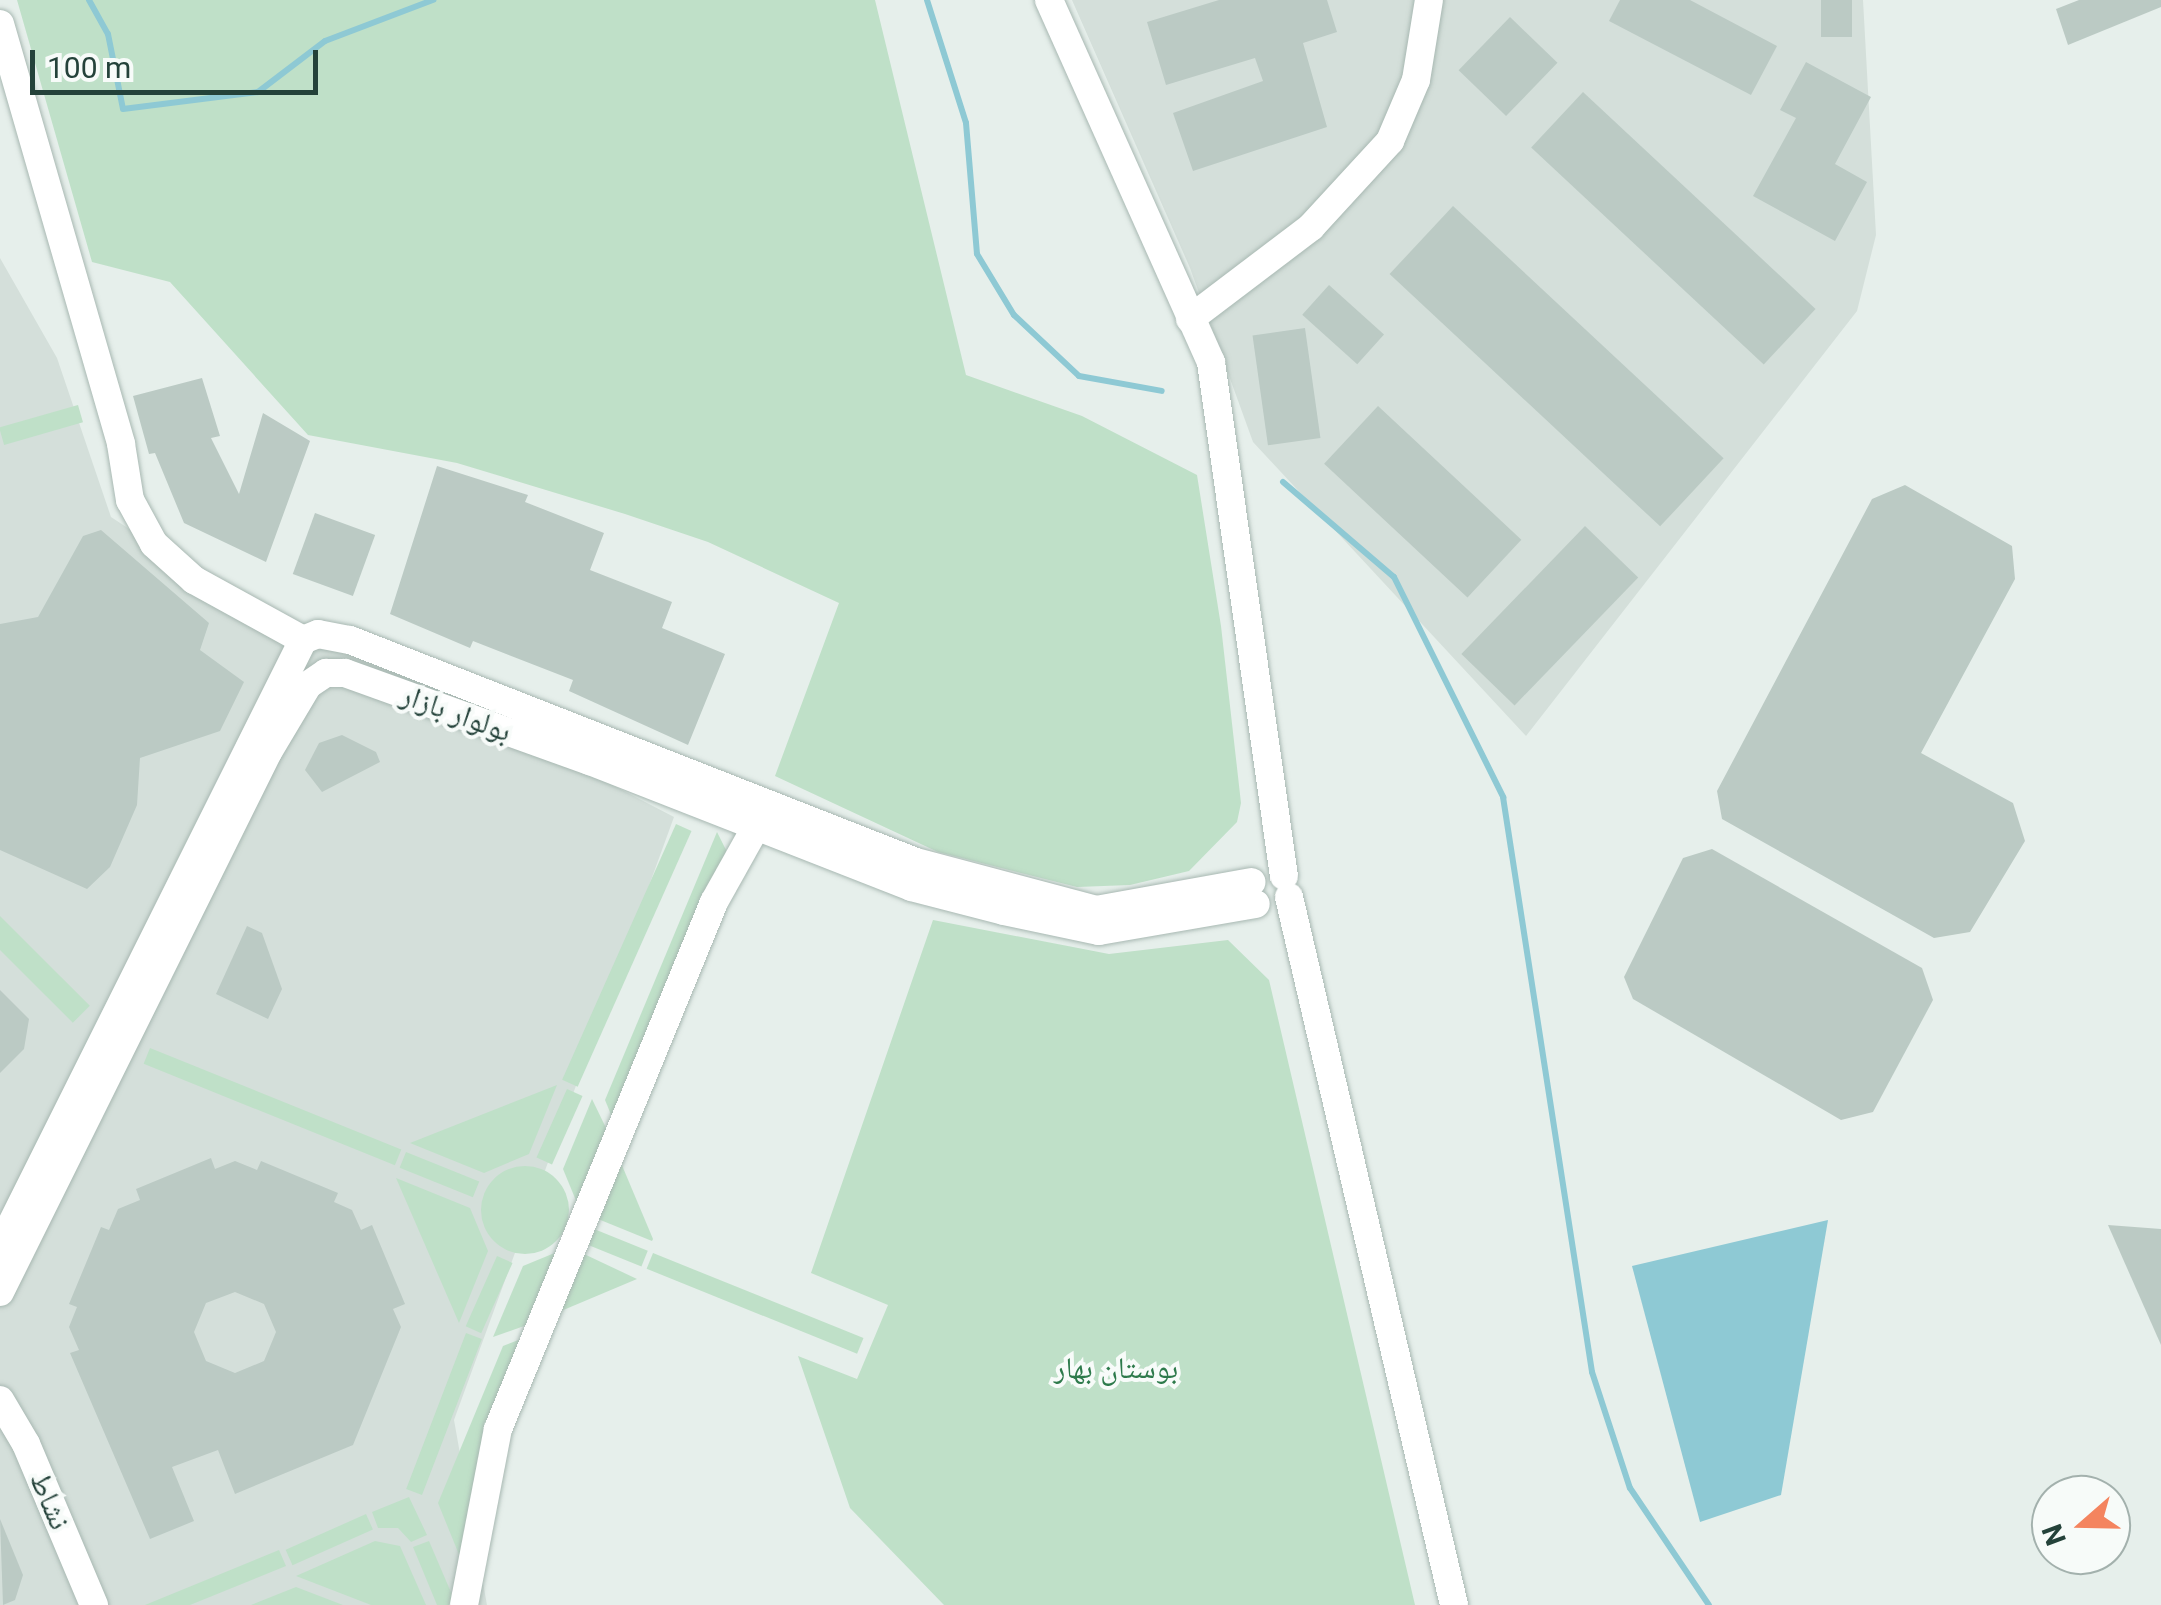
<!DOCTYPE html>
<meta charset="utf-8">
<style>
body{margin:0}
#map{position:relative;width:2161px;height:1605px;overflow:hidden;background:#e6efeb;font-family:Roboto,"Noto Naskh Arabic",sans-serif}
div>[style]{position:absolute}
.built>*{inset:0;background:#d4dfda}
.green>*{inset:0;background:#bfe0c8;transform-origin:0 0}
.round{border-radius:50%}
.water>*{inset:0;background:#8ec9d4}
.stream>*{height:6px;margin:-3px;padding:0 3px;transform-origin:3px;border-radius:3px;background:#8ec9d4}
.building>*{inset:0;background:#bbcac4;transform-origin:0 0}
.roads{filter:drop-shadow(0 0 2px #a8b8b2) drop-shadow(0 0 2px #a8b8b2)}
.minor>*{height:28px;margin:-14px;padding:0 14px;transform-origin:14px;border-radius:14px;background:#fff}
span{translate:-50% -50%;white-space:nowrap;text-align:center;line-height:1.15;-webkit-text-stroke:8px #f7fbf9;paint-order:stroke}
.street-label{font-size:30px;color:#24423a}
.park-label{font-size:30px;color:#2d7a4b}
.north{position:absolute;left:2031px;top:1475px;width:100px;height:100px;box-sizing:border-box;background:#f7fbf9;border:2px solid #a3b1ad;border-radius:50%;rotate:250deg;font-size:28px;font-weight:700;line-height:40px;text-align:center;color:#24423a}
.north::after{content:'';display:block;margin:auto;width:35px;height:45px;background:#f4845f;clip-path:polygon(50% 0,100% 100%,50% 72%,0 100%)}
.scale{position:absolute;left:30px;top:50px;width:288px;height:45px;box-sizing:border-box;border:5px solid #24423a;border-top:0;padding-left:12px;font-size:30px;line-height:35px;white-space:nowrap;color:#24423a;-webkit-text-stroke:8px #f7fbf9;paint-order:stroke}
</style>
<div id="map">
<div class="built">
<div style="clip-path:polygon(1072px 0,1863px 0,1876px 235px,1857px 311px,1526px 736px,1253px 442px,1190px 268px)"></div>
<div style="clip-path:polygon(0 258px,57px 358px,111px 517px,164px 552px,674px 817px,454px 1420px,487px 1605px,0 1605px)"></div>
</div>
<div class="green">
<div style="clip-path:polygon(17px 0,875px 0,966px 375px,1082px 416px,1197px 475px,1221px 626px,1241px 803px,1237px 822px,1189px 871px,1130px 885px,1077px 887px,938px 852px,775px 776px,839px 603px,708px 542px,625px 514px,457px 463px,308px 435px,170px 282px,92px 262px)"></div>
<div style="left:78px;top:405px;width:18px;height:82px;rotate:74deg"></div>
<div style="left:676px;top:824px;width:17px;height:280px;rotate:24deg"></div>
<div style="clip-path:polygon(717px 832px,729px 856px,612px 1117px,605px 1100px)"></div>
<div style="left:0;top:916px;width:127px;height:24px;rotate:45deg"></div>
<div style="clip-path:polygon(933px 920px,1109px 954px,1228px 940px,1269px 980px,1415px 1605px,944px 1605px,850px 1508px,798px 1356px,857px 1379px,888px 1305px,811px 1273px)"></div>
<div style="left:150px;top:1048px;width:271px;height:17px;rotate:22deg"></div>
<div style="clip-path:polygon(557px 1085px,529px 1154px,484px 1173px,410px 1143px)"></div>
<div style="left:567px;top:1089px;width:17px;height:75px;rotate:24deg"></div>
<div style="clip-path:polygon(592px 1099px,607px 1130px,577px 1203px,563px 1169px)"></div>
<div style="left:406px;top:1152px;width:79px;height:17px;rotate:22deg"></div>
<div style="clip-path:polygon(621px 1163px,653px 1239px,652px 1241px,598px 1219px)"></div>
<div class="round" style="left:481px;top:1166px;width:88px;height:88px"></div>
<div style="clip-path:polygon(396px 1178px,470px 1208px,488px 1251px,459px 1323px)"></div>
<div style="left:594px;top:1229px;width:58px;height:17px;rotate:22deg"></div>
<div style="clip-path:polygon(557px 1252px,527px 1325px,493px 1337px,523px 1266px)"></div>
<div style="left:653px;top:1253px;width:227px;height:17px;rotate:22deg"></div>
<div style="clip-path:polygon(584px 1254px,637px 1279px,561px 1311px)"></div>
<div style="left:497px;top:1256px;width:17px;height:77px;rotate:24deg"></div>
<div style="left:466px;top:1333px;width:17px;height:167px;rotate:21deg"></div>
<div style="clip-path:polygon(521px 1339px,460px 1557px,438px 1503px,503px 1346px)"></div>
<div style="clip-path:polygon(409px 1497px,427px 1535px,411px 1542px,398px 1528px,378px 1528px,372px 1512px)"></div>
<div style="left:366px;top:1514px;width:17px;height:88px;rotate:66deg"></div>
<div style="clip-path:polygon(375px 1541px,400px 1546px,426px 1605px,371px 1605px,296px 1576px)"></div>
<div style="clip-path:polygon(429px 1541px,453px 1597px,451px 1605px,437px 1605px,413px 1547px)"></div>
<div style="clip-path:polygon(279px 1550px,286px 1566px,190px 1605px,145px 1605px)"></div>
<div style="clip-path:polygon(296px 1587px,343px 1605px,251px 1605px)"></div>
</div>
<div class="water">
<div style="clip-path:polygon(1828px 1220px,1781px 1495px,1700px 1522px,1632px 1266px)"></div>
</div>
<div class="stream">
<div style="left:89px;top:0;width:39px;rotate:61deg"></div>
<div style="left:108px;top:34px;width:76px;rotate:78.7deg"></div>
<div style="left:123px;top:109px;width:136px;rotate:-7.2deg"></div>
<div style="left:258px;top:92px;width:84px;rotate:-37.3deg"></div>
<div style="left:325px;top:41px;width:116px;rotate:-20.8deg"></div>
<div style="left:927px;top:0;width:129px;rotate:72.4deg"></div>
<div style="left:966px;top:123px;width:131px;rotate:85.2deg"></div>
<div style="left:977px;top:254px;width:71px;rotate:58.8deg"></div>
<div style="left:1014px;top:315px;width:89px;rotate:43.2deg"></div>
<div style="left:1079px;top:376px;width:84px;rotate:10.2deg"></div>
<div style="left:1283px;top:482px;width:146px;rotate:40.6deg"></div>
<div style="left:1394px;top:577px;width:246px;rotate:63.6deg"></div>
<div style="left:1503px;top:797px;width:582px;rotate:81.2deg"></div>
<div style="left:1592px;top:1372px;width:122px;rotate:71.9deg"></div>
<div style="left:1630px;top:1488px;width:141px;rotate:56deg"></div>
</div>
<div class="building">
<div style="clip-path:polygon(1219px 0,1327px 0,1337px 32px,1303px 43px,1327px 127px,1193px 171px,1173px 113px,1263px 81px,1255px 58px,1166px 85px,1147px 22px)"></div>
<div style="clip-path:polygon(1620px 0,1690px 0,1777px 46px,1751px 95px,1609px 21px)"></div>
<div style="left:1821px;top:0;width:31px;height:37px"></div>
<div style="clip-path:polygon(2079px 0,2161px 0,2161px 7px,2068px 45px,2056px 9px)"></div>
<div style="left:1510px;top:17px;width:66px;height:74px;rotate:44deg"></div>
<div style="clip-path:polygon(1806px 62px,1871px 97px,1835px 164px,1867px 182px,1835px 241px,1753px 196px,1796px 118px,1780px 110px)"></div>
<div style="left:1583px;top:92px;width:318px;height:76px;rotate:43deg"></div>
<div style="left:1453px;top:206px;width:370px;height:93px;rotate:43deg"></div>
<div style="left:1329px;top:285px;width:74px;height:40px;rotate:42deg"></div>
<div style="left:1305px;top:328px;width:111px;height:53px;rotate:82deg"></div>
<div style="clip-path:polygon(202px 378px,220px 436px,211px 438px,239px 494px,263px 413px,310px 441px,266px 562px,184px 523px,155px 453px,149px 454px,133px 396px)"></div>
<div style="left:1378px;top:406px;width:196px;height:79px;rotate:43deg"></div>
<div style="clip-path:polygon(437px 466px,528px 495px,525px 502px,604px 533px,590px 570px,672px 602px,662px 628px,725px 654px,688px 745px,569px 691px,573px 680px,473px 641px,470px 648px,390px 614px)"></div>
<div style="clip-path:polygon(1905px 485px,2012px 546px,2015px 579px,1921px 753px,2013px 803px,2025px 841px,1970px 932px,1934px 938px,1722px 819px,1717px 791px,1872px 499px)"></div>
<div style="left:315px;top:513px;width:64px;height:65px;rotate:20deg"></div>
<div style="left:1585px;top:526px;width:74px;height:178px;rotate:44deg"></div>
<div style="clip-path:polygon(101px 530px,209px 623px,200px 650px,244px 682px,220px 731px,140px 758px,137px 805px,110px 867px,87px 889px,0 850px,0 624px,38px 617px,83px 536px)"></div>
<div style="clip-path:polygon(342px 735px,376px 752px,380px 762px,322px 792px,305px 770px,319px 743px)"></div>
<div style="clip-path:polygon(1712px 849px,1922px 968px,1933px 1000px,1873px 1112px,1841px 1120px,1633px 999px,1624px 977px,1683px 858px)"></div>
<div style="clip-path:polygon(247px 926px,262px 933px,282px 989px,268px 1019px,216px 994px)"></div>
<div style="clip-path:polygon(0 990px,29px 1019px,24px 1049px,0 1073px)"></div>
<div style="clip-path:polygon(evenodd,211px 1158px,215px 1169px,235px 1161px,257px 1170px,261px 1161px,338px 1193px,334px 1202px,352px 1210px,361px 1230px,372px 1225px,405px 1304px,393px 1309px,401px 1327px,353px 1445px,235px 1494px,218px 1450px,172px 1467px,194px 1521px,150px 1539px,70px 1353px,79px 1350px,69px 1327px,77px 1307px,69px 1304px,101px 1227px,109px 1230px,118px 1209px,140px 1200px,136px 1189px,211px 1158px,235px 1292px,264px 1304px,276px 1332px,264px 1361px,235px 1373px,206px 1361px,194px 1332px,206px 1303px,235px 1292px)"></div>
<div style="clip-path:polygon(2108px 1225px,2161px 1229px,2161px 1345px)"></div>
<div style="clip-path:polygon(0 1519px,23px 1575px,15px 1600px,3px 1605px)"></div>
</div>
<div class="roads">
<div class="minor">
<div style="left:1049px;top:0;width:397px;rotate:65.9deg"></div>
<div style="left:1211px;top:362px;width:519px;rotate:81.92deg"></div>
<div style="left:0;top:24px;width:437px;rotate:73.9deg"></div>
<div style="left:121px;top:444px;width:57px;rotate:80.9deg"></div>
<div style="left:130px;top:500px;width:50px;rotate:61.4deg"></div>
<div style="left:154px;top:544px;width:54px;rotate:42deg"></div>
<div style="left:194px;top:580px;width:124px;rotate:28.8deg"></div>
<div style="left:1190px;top:319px;width:152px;rotate:-37.2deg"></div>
<div style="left:1311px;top:227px;width:117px;rotate:-47.4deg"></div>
<div style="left:1390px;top:141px;width:66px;rotate:-66.9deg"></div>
<div style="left:1416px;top:80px;width:81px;rotate:-80.8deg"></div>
<div style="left:303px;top:640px;width:16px;rotate:-22deg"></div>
<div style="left:318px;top:634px;width:33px;rotate:11deg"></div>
<div style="left:350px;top:640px;width:608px;rotate:21.42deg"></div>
<div style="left:916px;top:862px;width:186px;rotate:14.9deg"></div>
<div style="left:1096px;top:910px;width:158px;rotate:-10.2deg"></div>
<div style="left:1289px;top:897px;width:727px;rotate:76.88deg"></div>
<div style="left:0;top:1247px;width:678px;rotate:-63.47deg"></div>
<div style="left:0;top:1292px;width:603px;rotate:-63.6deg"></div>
<div style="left:268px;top:752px;width:78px;rotate:-59.2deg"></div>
<div style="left:308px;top:685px;width:22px;rotate:-34deg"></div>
<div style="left:326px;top:673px;width:19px"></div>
<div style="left:345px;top:673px;width:260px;rotate:19.8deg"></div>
<div style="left:590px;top:761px;width:345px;rotate:21.4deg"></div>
<div style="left:911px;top:887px;width:96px;rotate:14.5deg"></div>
<div style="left:1004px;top:911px;width:97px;rotate:11.9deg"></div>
<div style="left:1099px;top:931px;width:159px;rotate:-9.8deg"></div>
<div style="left:0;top:1400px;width:51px;rotate:59.4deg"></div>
<div style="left:26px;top:1444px;width:175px;rotate:67.1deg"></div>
<div style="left:464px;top:1605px;width:179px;rotate:-79.1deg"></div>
<div style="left:498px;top:1429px;width:570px;rotate:-67.71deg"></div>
<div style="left:714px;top:902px;width:88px;rotate:-60.8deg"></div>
</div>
</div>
<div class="street-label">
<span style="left:456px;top:713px;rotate:20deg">بولوار بازار</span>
<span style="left:50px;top:1501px;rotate:67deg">نشاط</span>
</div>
<div class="park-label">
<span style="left:1116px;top:1368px">بوستان بهار</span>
</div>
<div class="north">N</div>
<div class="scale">100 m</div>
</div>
